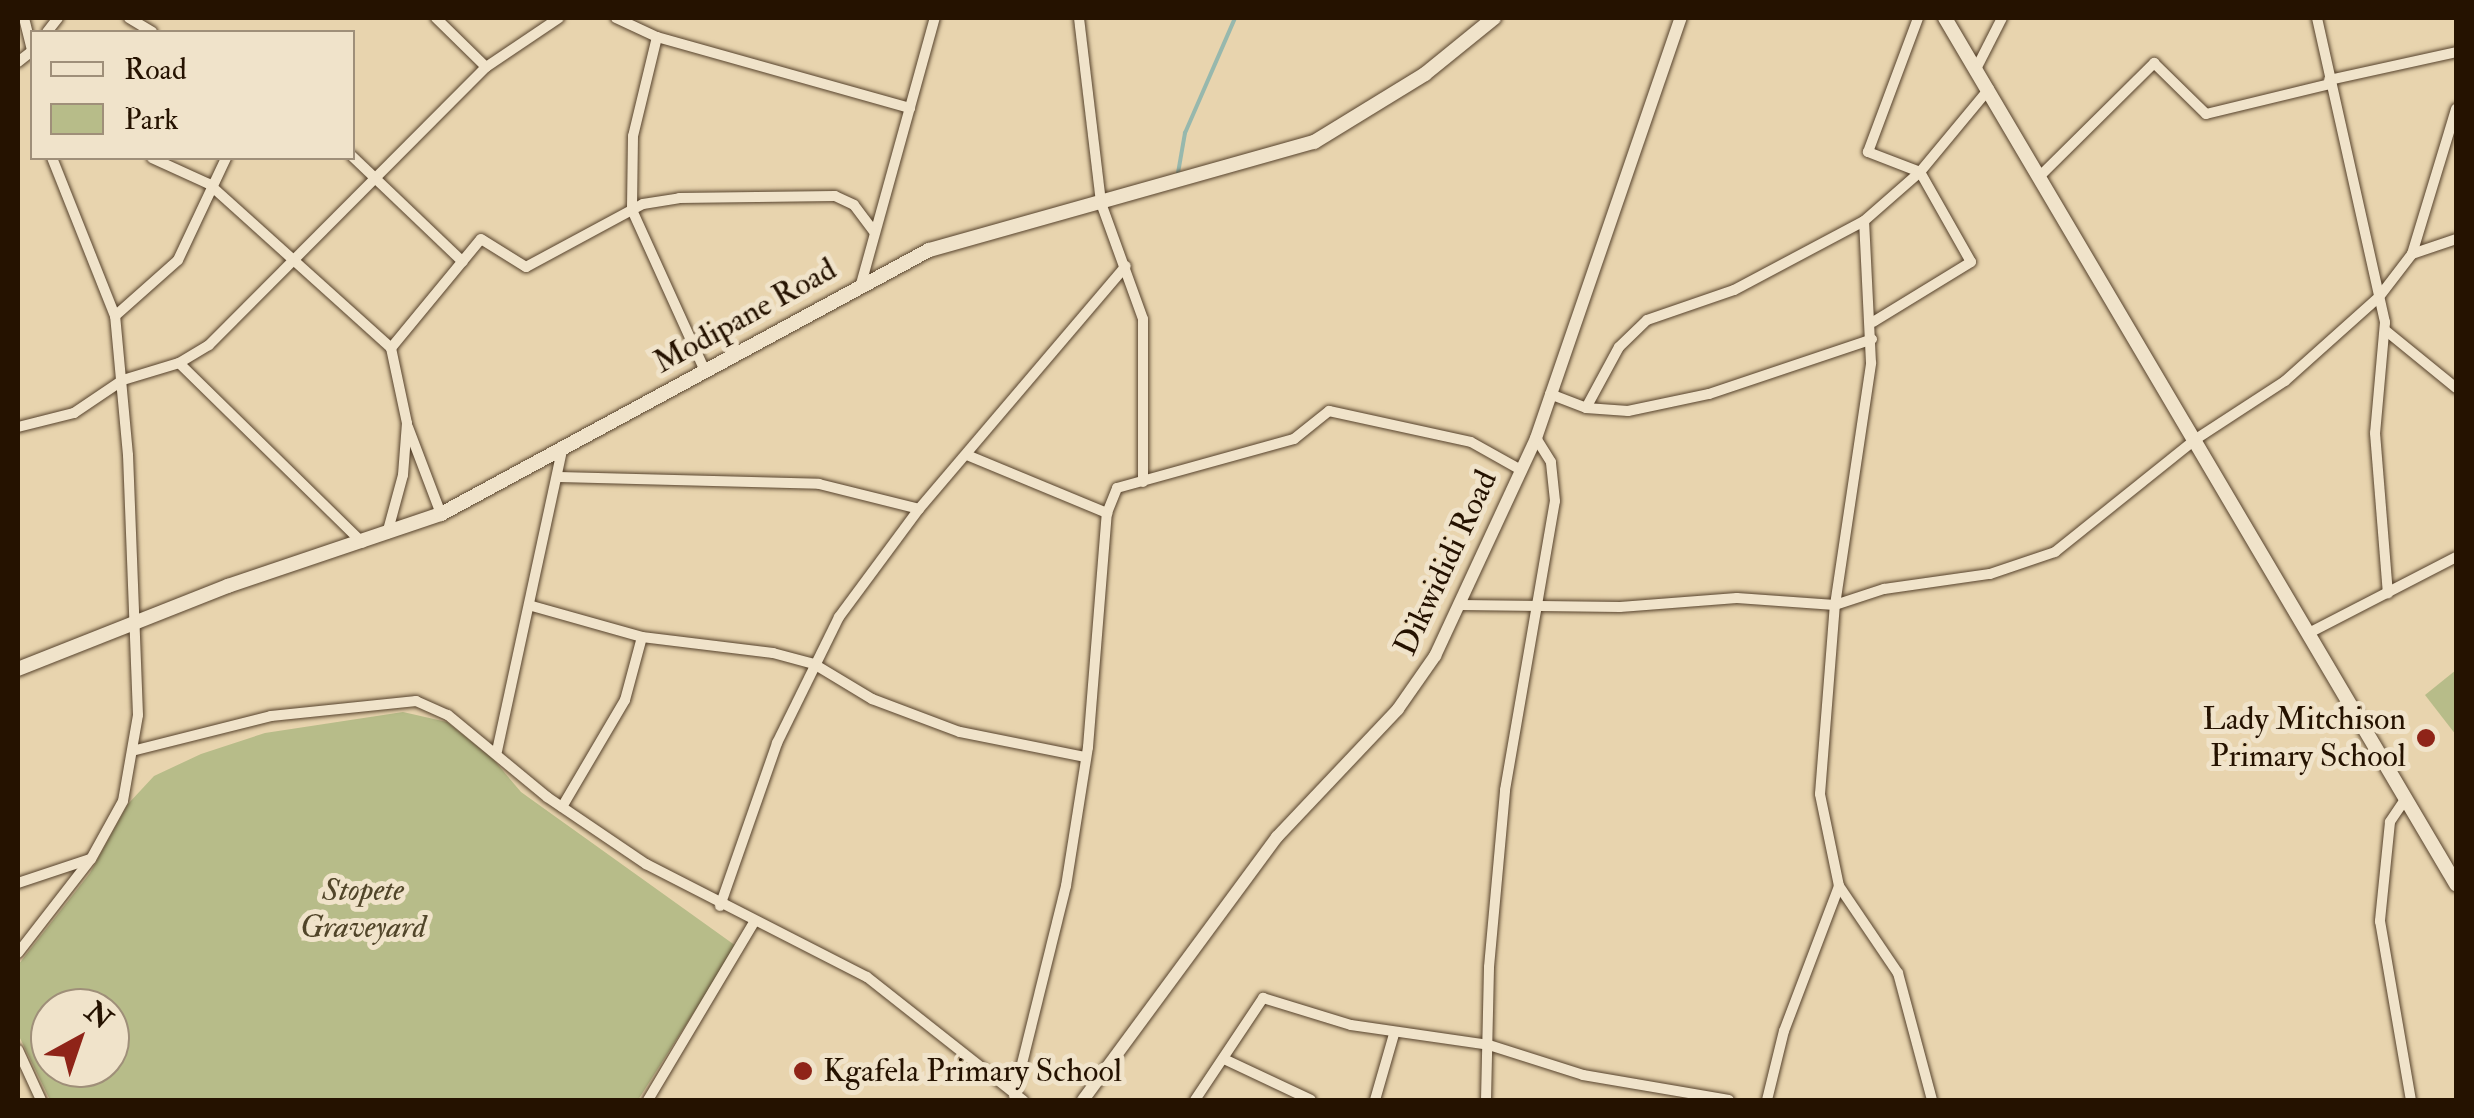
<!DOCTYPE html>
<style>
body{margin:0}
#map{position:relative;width:2474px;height:1118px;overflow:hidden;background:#e8d4ae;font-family:"IM FELL Double Pica",serif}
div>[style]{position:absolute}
.green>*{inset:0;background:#b7bc89}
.stream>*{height:4px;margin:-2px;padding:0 2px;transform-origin:2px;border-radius:2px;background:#97b8ad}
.roads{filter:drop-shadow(0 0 2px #56422c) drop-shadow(0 0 2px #56422c)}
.minor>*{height:10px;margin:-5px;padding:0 5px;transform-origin:5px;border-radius:5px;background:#f0e3ca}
.tertiary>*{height:12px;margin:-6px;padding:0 6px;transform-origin:6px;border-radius:6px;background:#f0e3ca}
.secondary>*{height:14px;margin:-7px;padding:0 7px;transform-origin:7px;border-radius:7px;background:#f0e3ca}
.dots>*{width:28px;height:28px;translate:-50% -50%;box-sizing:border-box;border:5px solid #f0e3ca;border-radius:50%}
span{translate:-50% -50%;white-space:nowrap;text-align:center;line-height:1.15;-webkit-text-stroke:10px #f0e3ca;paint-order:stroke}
.street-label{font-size:32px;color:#251200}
.poi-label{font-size:32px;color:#251200}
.right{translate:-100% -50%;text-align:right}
.left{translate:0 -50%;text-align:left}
.park-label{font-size:32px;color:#514529;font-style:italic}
.frame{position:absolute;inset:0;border:20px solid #251200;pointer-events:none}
.legend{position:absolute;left:30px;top:30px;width:325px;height:130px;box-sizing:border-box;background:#f0e3ca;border:2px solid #9f8f79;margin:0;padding:12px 18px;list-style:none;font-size:30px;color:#251200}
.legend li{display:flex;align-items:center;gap:20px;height:50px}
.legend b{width:50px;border:2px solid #9f8f79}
.north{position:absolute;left:30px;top:988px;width:100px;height:100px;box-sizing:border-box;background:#f0e3ca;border:2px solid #9f8f79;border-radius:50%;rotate:40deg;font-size:28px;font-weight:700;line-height:40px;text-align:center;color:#251200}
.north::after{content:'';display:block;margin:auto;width:35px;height:45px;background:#8f2418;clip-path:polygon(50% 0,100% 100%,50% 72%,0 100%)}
</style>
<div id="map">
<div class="green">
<div style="clip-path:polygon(2456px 670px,2456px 735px,2425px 695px)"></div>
<div style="clip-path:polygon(evenodd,403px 712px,447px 722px,493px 759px,521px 792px,736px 946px,638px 1100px,50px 1100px,18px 1034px,18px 965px,90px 873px,128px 804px,154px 776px,201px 754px,265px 733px,403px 712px,50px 1008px,110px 1008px,110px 1068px,50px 1068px,50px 1008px)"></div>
</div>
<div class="stream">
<div style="left:1178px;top:173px;width:41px;rotate:-80.1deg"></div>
<div style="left:1185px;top:133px;width:125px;rotate:-66.5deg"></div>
</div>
<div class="roads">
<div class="minor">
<div style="left:24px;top:18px;width:34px;rotate:76deg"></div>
<div style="left:129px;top:18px;width:27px;rotate:31deg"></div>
<div style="left:436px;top:18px;width:70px;rotate:44.4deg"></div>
<div style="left:616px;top:18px;width:45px;rotate:24.9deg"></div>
<div style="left:657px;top:37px;width:263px;rotate:15.7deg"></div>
<div style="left:1079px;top:18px;width:186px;rotate:83.2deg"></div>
<div style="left:1101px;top:203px;width:123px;rotate:70.1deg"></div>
<div style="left:1143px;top:319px;width:163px;rotate:90deg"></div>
<div style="left:2317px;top:18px;width:312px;rotate:77.4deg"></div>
<div style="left:2385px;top:322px;width:111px;rotate:95.1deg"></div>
<div style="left:2375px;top:433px;width:161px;rotate:85.4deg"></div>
<div style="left:47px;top:32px;width:18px;rotate:-52deg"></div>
<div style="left:657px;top:37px;width:102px;rotate:103.6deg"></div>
<div style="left:633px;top:136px;width:74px;rotate:90.8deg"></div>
<div style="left:632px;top:210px;width:175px;rotate:65.6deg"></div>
<div style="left:18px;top:62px;width:18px;rotate:-38deg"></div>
<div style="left:1976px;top:69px;width:57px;rotate:-63deg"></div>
<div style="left:2329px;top:80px;width:130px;rotate:-12.4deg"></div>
<div style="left:352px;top:156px;width:153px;rotate:43.7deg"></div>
<div style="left:152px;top:158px;width:63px;rotate:24.5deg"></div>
<div style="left:209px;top:184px;width:245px;rotate:42deg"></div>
<div style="left:391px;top:348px;width:77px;rotate:78deg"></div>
<div style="left:407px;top:423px;width:52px;rotate:94.4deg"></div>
<div style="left:403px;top:475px;width:61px;rotate:105.2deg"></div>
<div style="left:2040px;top:176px;width:161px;rotate:-44.7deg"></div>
<div style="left:2154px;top:63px;width:73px;rotate:44.4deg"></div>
<div style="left:2206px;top:114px;width:128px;rotate:-13.6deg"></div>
<div style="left:1864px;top:221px;width:147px;rotate:152deg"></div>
<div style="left:1734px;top:290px;width:92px;rotate:161deg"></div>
<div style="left:1647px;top:320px;width:39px;rotate:136deg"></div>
<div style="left:1619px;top:347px;width:69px;rotate:118.4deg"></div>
<div style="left:1586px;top:408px;width:42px;rotate:4.1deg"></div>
<div style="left:1628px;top:411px;width:83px;rotate:-11.9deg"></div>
<div style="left:1709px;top:394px;width:172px;rotate:-18.6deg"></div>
<div style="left:2412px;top:254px;width:46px;rotate:-18.8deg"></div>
<div style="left:861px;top:284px;width:276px;rotate:-74.5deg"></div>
<div style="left:115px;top:316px;width:84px;rotate:-41.6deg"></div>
<div style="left:178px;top:260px;width:113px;rotate:-64.8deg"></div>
<div style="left:1873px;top:322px;width:115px;rotate:-31.5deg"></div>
<div style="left:1971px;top:262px;width:103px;rotate:-119.5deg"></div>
<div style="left:1920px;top:172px;width:56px;rotate:-159deg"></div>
<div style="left:1868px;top:152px;width:143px;rotate:-69.5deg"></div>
<div style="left:2385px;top:330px;width:92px;rotate:39.2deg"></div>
<div style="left:391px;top:348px;width:141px;rotate:-50.5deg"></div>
<div style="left:481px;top:239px;width:53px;rotate:31.9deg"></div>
<div style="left:526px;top:267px;width:133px;rotate:-28.3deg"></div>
<div style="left:643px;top:204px;width:36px;rotate:-9deg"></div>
<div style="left:679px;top:198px;width:156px;rotate:-0.7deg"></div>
<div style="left:835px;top:196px;width:21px;rotate:25deg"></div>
<div style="left:854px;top:205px;width:34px;rotate:53deg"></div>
<div style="left:179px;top:363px;width:257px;rotate:44.4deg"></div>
<div style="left:1550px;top:394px;width:39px;rotate:21deg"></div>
<div style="left:18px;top:427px;width:58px;rotate:-14deg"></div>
<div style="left:74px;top:413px;width:59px;rotate:-34deg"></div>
<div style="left:123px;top:380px;width:59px;rotate:-16.9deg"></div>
<div style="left:179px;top:363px;width:35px;rotate:-31deg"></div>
<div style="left:209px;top:345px;width:392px;rotate:-45.1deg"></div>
<div style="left:486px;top:67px;width:88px;rotate:-33.9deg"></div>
<div style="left:408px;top:427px;width:93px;rotate:69.2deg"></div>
<div style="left:967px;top:455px;width:152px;rotate:22.5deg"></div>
<div style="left:559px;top:477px;width:260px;rotate:1.5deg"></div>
<div style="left:819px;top:484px;width:103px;rotate:14deg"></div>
<div style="left:1461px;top:605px;width:159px;rotate:0.7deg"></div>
<div style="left:1620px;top:607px;width:117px;rotate:-4.4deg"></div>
<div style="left:1737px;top:598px;width:98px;rotate:4.1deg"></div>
<div style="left:1835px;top:605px;width:245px;rotate:-81.5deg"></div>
<div style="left:1871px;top:363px;width:142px;rotate:-92.8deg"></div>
<div style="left:1864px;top:221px;width:74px;rotate:-41.2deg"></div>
<div style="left:1920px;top:172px;width:108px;rotate:-50.3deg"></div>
<div style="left:532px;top:606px;width:114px;rotate:15.7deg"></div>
<div style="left:642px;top:637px;width:132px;rotate:7deg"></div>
<div style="left:773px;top:653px;width:42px;rotate:15deg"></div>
<div style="left:814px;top:664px;width:68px;rotate:31.1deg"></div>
<div style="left:872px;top:699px;width:94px;rotate:20.6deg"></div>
<div style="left:960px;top:732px;width:127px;rotate:11.3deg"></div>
<div style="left:2309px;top:633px;width:165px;rotate:-27.3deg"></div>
<div style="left:136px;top:750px;width:139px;rotate:-14.1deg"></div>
<div style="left:271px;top:716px;width:146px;rotate:-5.9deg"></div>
<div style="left:416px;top:701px;width:35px;rotate:24deg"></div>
<div style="left:448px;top:715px;width:129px;rotate:39.6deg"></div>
<div style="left:547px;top:797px;width:120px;rotate:34.1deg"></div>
<div style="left:646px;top:864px;width:248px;rotate:27.1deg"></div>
<div style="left:867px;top:977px;width:199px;rotate:38.3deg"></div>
<div style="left:497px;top:751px;width:308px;rotate:-77.8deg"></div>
<div style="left:2406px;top:798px;width:29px;rotate:124deg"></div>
<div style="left:2390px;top:822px;width:100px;rotate:95.8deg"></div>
<div style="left:2380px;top:921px;width:182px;rotate:80.2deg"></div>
<div style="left:562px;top:807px;width:124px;rotate:-59.5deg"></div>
<div style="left:625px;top:700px;width:65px;rotate:-74.9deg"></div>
<div style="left:18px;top:883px;width:76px;rotate:-18.4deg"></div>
<div style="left:1839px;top:886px;width:105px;rotate:55.9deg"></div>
<div style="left:1898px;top:973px;width:131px;rotate:75deg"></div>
<div style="left:720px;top:906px;width:173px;rotate:-70.7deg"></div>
<div style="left:777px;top:743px;width:140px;rotate:-63.8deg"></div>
<div style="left:839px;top:617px;width:134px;rotate:-53.5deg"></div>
<div style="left:919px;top:509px;width:319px;rotate:-49.6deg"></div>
<div style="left:18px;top:953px;width:119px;rotate:-52.2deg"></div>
<div style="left:91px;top:859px;width:66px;rotate:-61.1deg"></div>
<div style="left:123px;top:801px;width:87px;rotate:-80.1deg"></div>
<div style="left:138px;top:715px;width:260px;rotate:-92.2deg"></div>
<div style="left:128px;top:455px;width:140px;rotate:-95.3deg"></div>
<div style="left:115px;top:316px;width:170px;rotate:-111.7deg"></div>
<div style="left:18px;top:1050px;width:55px;rotate:65.3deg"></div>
<div style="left:1224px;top:1059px;width:96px;rotate:25.2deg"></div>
<div style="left:1014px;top:1096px;width:216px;rotate:-76.1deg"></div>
<div style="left:1066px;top:886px;width:141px;rotate:-81deg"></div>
<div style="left:1088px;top:747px;width:235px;rotate:-85.4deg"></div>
<div style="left:1107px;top:513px;width:27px;rotate:-68deg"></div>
<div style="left:1117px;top:488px;width:184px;rotate:-15.5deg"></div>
<div style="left:1294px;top:439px;width:45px;rotate:-38.7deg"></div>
<div style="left:1329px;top:411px;width:145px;rotate:12.3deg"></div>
<div style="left:1471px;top:442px;width:57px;rotate:29.2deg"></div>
<div style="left:648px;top:1100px;width:207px;rotate:-59.2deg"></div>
<div style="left:1195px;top:1100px;width:123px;rotate:-56.3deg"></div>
<div style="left:1263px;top:998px;width:92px;rotate:17.1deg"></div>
<div style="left:1351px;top:1025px;width:139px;rotate:8.2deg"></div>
<div style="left:1489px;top:1045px;width:99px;rotate:17.7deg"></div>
<div style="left:1583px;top:1075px;width:148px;rotate:9.7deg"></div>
<div style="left:1375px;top:1100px;width:69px;rotate:-73.9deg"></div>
<div style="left:1486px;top:1100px;width:133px;rotate:-88.7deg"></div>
<div style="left:1489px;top:967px;width:178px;rotate:-84.8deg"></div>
<div style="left:1505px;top:790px;width:293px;rotate:-80.2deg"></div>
<div style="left:1555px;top:501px;width:39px;rotate:-96deg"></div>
<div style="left:1551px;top:462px;width:28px;rotate:-122deg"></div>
<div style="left:1767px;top:1100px;width:71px;rotate:-76.2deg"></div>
<div style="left:1784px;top:1031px;width:155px;rotate:-69.2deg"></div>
<div style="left:1839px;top:886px;width:94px;rotate:-101.7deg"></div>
<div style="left:1820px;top:794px;width:190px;rotate:-85.5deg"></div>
<div style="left:1835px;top:605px;width:52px;rotate:-18.1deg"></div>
<div style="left:1884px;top:589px;width:107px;rotate:-8.1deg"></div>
<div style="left:1990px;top:574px;width:69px;rotate:-18.7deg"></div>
<div style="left:2055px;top:552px;width:181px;rotate:-38.7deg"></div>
<div style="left:2196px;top:439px;width:106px;rotate:-33.1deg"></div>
<div style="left:2285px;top:381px;width:126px;rotate:-41.8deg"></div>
<div style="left:2379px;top:297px;width:54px;rotate:-52.5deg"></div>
<div style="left:2412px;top:254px;width:152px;rotate:-73.1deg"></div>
</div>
<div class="tertiary">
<div style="left:1083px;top:1100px;width:327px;rotate:-53.6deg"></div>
<div style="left:1277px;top:837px;width:176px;rotate:-46.6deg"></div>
<div style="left:1398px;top:709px;width:65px;rotate:-55.1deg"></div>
<div style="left:1435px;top:656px;width:240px;rotate:-65.1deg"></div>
<div style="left:1536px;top:438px;width:444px;rotate:-71deg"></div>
</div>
<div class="secondary">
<div style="left:1945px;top:18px;width:1006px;rotate:59.46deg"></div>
<div style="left:18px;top:669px;width:226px;rotate:-21.6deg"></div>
<div style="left:228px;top:586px;width:225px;rotate:-18.7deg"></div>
<div style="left:441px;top:514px;width:555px;rotate:-28.41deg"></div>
<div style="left:929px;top:250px;width:400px;rotate:-15.7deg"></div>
<div style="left:1314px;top:142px;width:130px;rotate:-31.5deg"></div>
<div style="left:1425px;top:74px;width:89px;rotate:-39.1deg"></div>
</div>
</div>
<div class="dots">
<div style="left:2426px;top:738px;background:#8f2418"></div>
<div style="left:803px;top:1071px;background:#8f2418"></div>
</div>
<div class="street-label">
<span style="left:745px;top:316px;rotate:-29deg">Modipane Road</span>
<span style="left:1446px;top:563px;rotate:-65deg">Dikwididi Road</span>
</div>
<div class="poi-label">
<span class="right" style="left:2406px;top:738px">Lady Mitchison<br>Primary School</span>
<span class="left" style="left:823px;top:1071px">Kgafela Primary School</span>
</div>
<div class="park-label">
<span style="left:363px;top:909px">Stopete<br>Graveyard</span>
</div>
<div class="frame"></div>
<ul class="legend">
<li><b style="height:12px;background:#f0e3ca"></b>Road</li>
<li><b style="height:28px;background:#b7bc89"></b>Park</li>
</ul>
<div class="north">N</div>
</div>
